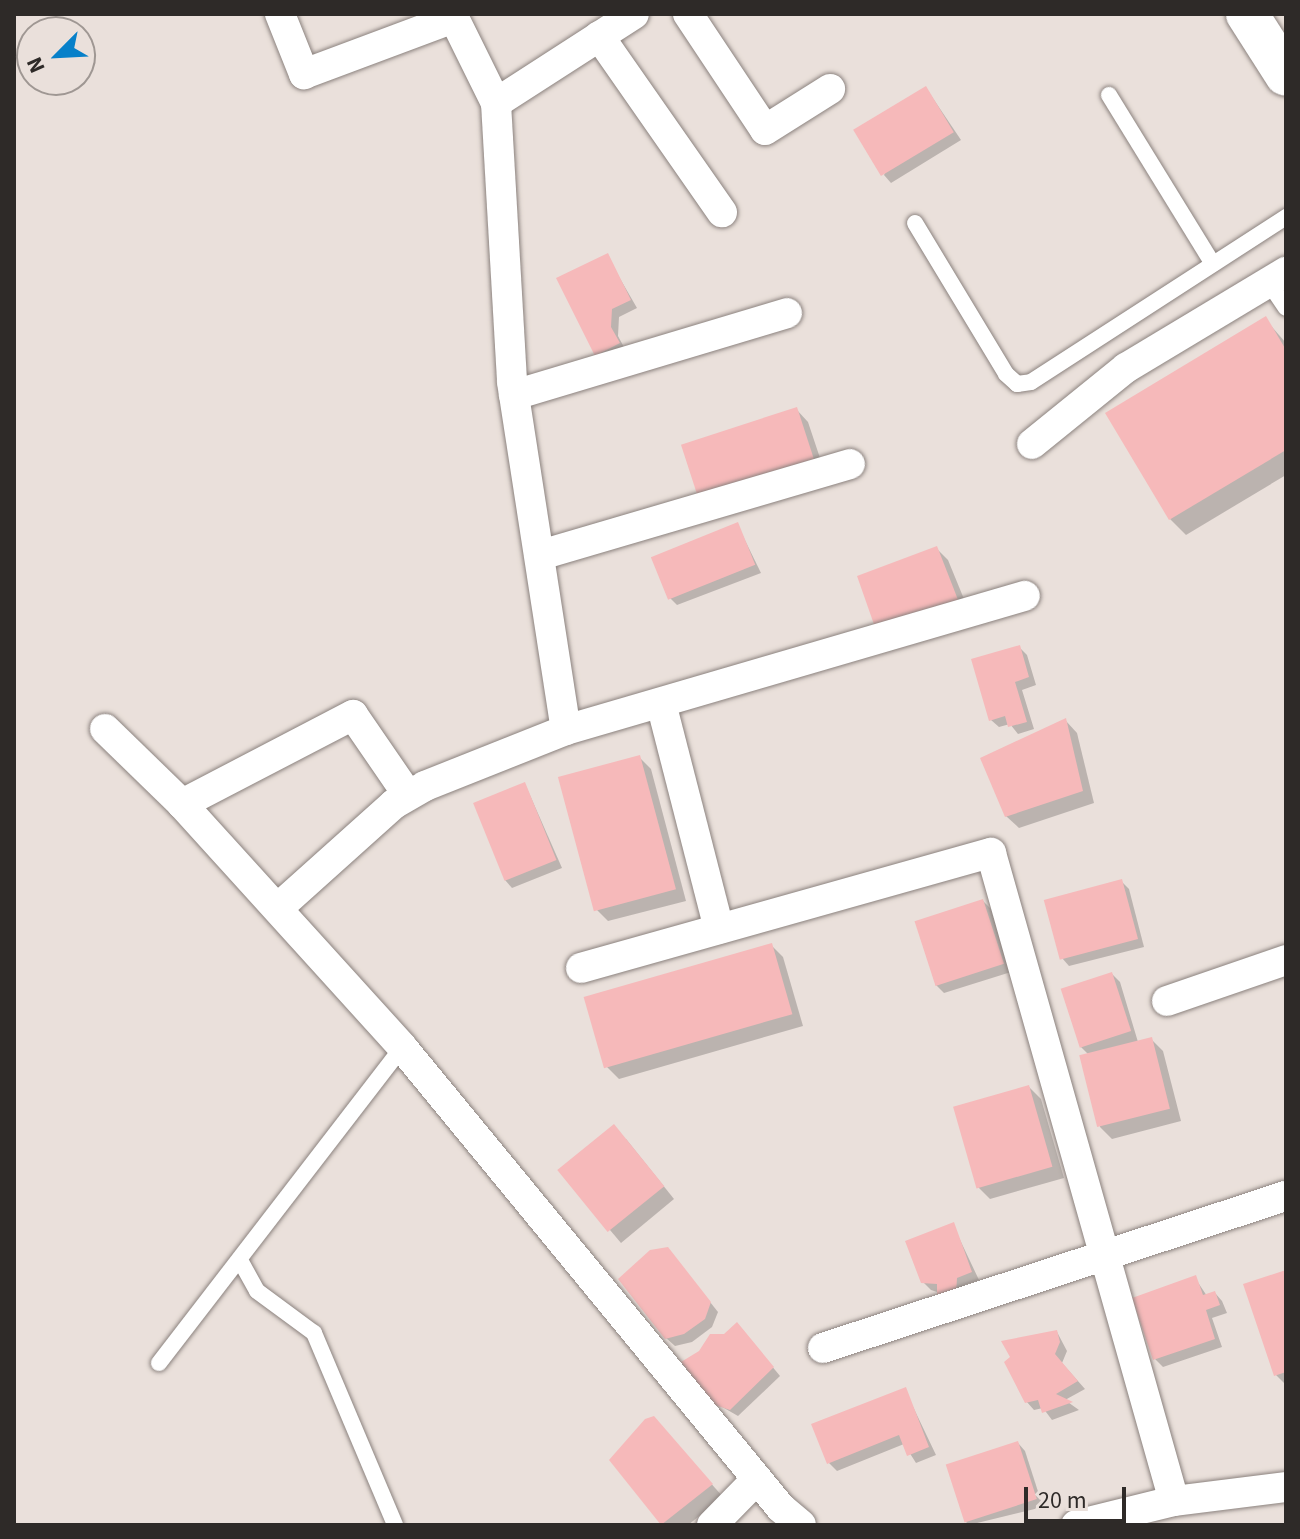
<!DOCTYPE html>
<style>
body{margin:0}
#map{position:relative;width:1300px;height:1539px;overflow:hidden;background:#eae0db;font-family:"Source Sans 3",sans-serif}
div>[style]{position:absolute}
.shadow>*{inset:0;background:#0003}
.building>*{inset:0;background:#f6b9ba;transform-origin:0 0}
.roads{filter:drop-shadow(0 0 2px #8b827e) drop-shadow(0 0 2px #8b827e)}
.lane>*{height:16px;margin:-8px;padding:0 8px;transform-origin:8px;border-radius:8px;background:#fff}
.street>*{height:30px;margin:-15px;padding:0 15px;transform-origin:15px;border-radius:15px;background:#fff}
.secondary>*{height:42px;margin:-21px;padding:0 21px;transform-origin:21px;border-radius:21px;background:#fff}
span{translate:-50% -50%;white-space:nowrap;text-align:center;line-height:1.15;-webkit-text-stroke:8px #eae0db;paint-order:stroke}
.frame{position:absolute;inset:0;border:16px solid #2e2a28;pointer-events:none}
.north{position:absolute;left:16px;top:16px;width:80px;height:80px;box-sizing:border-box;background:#eae0db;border:2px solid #9f9793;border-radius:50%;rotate:246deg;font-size:22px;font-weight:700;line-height:32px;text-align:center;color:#2e2a28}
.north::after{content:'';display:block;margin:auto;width:28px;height:36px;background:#0780c9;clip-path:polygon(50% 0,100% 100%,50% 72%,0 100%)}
.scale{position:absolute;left:1024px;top:1487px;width:102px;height:36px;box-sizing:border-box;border:4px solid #2e2a28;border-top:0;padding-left:10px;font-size:24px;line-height:28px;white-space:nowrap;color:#2e2a28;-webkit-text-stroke:6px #eae0db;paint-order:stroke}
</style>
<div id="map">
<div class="shadow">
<div style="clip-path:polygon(926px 88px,961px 140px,891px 183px,884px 175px)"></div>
<div style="clip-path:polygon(607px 256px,637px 308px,619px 317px,618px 336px,626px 351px,596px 354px)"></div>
<div style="clip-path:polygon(1265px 319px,1286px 343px,1286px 475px,1186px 535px,1170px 519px)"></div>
<div style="clip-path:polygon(796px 409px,808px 422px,825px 473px,700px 497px)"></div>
<div style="clip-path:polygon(737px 524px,761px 573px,677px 605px,669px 597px)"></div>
<div style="clip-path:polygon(936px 548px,948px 560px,973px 621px,891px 644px)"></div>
<div style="clip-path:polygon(1019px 647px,1027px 655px,1036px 685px,1022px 690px,1034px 729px,1018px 734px,1010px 724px,999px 727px,991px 720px)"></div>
<div style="clip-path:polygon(1066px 721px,1077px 733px,1094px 803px,1019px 828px,1006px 816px)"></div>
<div style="clip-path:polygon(639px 757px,651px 769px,686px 901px,608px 921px,596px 909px)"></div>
<div style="clip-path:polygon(525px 784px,562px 868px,512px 888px,505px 880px)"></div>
<div style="clip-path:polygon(1121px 881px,1129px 889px,1144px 947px,1069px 966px,1062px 958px)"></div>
<div style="clip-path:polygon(983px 901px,991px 909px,1011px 972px,944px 993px,936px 985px)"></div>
<div style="clip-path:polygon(771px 945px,783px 957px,803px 1026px,619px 1079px,607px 1067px)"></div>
<div style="clip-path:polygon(1112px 974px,1120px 982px,1138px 1042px,1151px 1039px,1163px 1051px,1181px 1121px,1112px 1139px,1100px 1127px,1089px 1055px,1080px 1046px)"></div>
<div style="clip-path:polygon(1029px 1087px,1041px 1099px,1064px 1178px,990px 1199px,978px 1187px)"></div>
<div style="clip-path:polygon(626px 1139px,674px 1199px,621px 1243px,560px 1171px)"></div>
<div style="clip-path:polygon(953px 1225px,979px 1280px,964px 1285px,964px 1301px,931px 1290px,923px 1282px)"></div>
<div style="clip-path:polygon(675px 1258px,718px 1312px,712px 1327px,692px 1342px,675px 1346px,666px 1338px)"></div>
<div style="clip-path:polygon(1286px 1272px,1286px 1385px,1276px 1375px)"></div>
<div style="clip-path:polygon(1195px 1278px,1207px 1296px,1215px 1293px,1222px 1301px,1227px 1313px,1212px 1318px,1222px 1347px,1163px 1367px,1155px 1359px)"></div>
<div style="clip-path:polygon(744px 1332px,780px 1376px,738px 1416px,717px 1404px)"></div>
<div style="clip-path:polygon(1057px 1332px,1067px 1351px,1062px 1363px,1085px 1389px,1065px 1400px,1079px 1410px,1052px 1420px,1043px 1408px,1034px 1410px,1026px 1401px)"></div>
<div style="clip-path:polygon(905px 1390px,936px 1455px,916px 1463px,904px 1444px,837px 1471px,829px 1463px)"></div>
<div style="clip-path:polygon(665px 1431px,723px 1497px,688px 1525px,664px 1525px,611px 1461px)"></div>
<div style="clip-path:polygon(1018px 1443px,1025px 1451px,1043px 1507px,969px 1525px,965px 1521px)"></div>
</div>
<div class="building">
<div style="left:926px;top:86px;width:54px;height:85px;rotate:59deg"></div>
<div style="clip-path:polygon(608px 253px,631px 300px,612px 309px,611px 327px,620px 343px,595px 356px,556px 278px)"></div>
<div style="clip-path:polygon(1266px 316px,1286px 350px,1286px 450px,1169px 520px,1105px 413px)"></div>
<div style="left:797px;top:407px;width:57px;height:122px;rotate:72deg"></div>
<div style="left:738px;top:522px;width:46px;height:94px;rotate:68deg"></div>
<div style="clip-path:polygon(937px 546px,962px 610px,877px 633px,857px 576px)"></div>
<div style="clip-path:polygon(1020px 645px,1029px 677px,1015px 682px,1027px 722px,1008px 727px,1005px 716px,989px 721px,971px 659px)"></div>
<div style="clip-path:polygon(1066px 718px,1083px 791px,1005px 817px,980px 758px)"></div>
<div style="left:640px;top:755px;width:139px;height:85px;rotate:75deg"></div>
<div style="left:525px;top:782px;width:84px;height:56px;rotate:68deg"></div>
<div style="left:1122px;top:879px;width:62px;height:81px;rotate:75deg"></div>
<div style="left:983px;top:899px;width:68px;height:72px;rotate:72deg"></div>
<div style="left:772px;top:943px;width:74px;height:196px;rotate:74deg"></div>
<div style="left:1112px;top:972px;width:62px;height:54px;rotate:72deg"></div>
<div style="left:1152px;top:1037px;width:74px;height:75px;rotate:76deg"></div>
<div style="left:1029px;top:1085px;width:85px;height:79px;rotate:74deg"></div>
<div style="left:614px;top:1124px;width:80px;height:73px;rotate:51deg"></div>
<div style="clip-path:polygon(954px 1222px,972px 1272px,957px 1278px,956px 1294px,937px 1294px,937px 1284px,921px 1283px,905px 1241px)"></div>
<div style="clip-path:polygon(668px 1247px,711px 1302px,705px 1319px,684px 1334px,665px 1339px,618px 1279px,650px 1250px)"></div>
<div style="clip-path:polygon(1286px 1270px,1286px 1372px,1274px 1376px,1243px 1284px)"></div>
<div style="clip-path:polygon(1196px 1275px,1203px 1295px,1215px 1291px,1220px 1305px,1206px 1310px,1215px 1339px,1153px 1360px,1132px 1298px)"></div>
<div style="clip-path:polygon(737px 1322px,774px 1367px,730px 1410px,715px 1405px,681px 1362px,699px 1351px,710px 1334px,724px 1334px)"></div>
<div style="clip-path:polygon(1057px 1330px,1060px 1342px,1055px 1354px,1078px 1381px,1056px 1394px,1073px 1402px,1042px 1413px,1038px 1400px,1025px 1403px,1004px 1362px,1010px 1357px,1001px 1341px)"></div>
<div style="clip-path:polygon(906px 1387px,929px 1447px,907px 1456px,899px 1435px,827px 1464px,811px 1424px)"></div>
<div style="clip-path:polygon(654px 1416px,713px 1484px,661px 1525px,609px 1460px,645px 1419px)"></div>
<div style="left:1018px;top:1441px;width:61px;height:76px;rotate:72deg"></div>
</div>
<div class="roads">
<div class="lane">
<div style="left:1109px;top:95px;width:198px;rotate:58.4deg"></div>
<div style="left:915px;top:223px;width:176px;rotate:58.9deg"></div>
<div style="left:1006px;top:374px;width:15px;rotate:42deg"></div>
<div style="left:1017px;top:384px;width:14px;rotate:-8deg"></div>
<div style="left:1031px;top:382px;width:304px;rotate:-32.9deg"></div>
<div style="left:1269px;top:283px;width:30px;rotate:56deg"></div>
<div style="left:241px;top:1262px;width:33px;rotate:61deg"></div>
<div style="left:257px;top:1291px;width:71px;rotate:36.4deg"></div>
<div style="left:314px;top:1333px;width:208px;rotate:67.1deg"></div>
<div style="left:159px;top:1363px;width:399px;rotate:-52.4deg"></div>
</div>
<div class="street">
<div style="left:280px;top:14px;width:65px;rotate:68.2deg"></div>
<div style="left:304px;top:74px;width:160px;rotate:-20.5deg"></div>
<div style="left:452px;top:14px;width:99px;rotate:63.7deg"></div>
<div style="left:496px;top:103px;width:279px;rotate:86.7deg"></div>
<div style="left:512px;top:382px;width:352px;rotate:81.2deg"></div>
<div style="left:688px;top:14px;width:139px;rotate:56.4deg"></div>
<div style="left:765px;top:130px;width:77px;rotate:-32.2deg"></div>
<div style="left:599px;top:36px;width:215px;rotate:55.1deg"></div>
<div style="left:496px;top:103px;width:164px;rotate:-32.8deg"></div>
<div style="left:514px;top:395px;width:285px;rotate:-16.7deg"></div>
<div style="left:1032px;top:444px;width:121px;rotate:-39deg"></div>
<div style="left:1126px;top:368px;width:187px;rotate:-31deg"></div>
<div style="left:541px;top:555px;width:322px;rotate:-16.4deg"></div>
<div style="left:661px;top:703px;width:233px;rotate:75.6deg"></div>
<div style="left:105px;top:729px;width:107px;rotate:44.2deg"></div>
<div style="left:182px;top:804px;width:328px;rotate:47.8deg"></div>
<div style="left:402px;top:1047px;width:597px;rotate:50.58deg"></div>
<div style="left:781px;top:1508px;width:26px;rotate:40deg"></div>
<div style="left:182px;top:804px;width:193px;rotate:-27.5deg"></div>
<div style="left:353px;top:715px;width:97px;rotate:55.5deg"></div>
<div style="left:278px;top:908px;width:156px;rotate:-41.9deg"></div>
<div style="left:394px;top:804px;width:36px;rotate:-30deg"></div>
<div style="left:425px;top:786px;width:152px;rotate:-21.7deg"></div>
<div style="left:566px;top:730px;width:478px;rotate:-16.3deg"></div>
<div style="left:581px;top:968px;width:426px;rotate:-15.7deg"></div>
<div style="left:991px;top:853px;width:673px;rotate:74.23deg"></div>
<div style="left:1167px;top:1001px;width:126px;rotate:-19deg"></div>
<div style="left:823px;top:1348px;width:487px;rotate:-18.2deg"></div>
<div style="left:712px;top:1525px;width:64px;rotate:-45.6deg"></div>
<div style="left:1076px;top:1525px;width:101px;rotate:-13.8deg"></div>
<div style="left:1174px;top:1501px;width:113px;rotate:-7.1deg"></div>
</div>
<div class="secondary">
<div style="left:1247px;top:14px;width:72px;rotate:57.4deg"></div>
</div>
</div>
<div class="frame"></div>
<div class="north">N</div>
<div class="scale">20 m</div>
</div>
